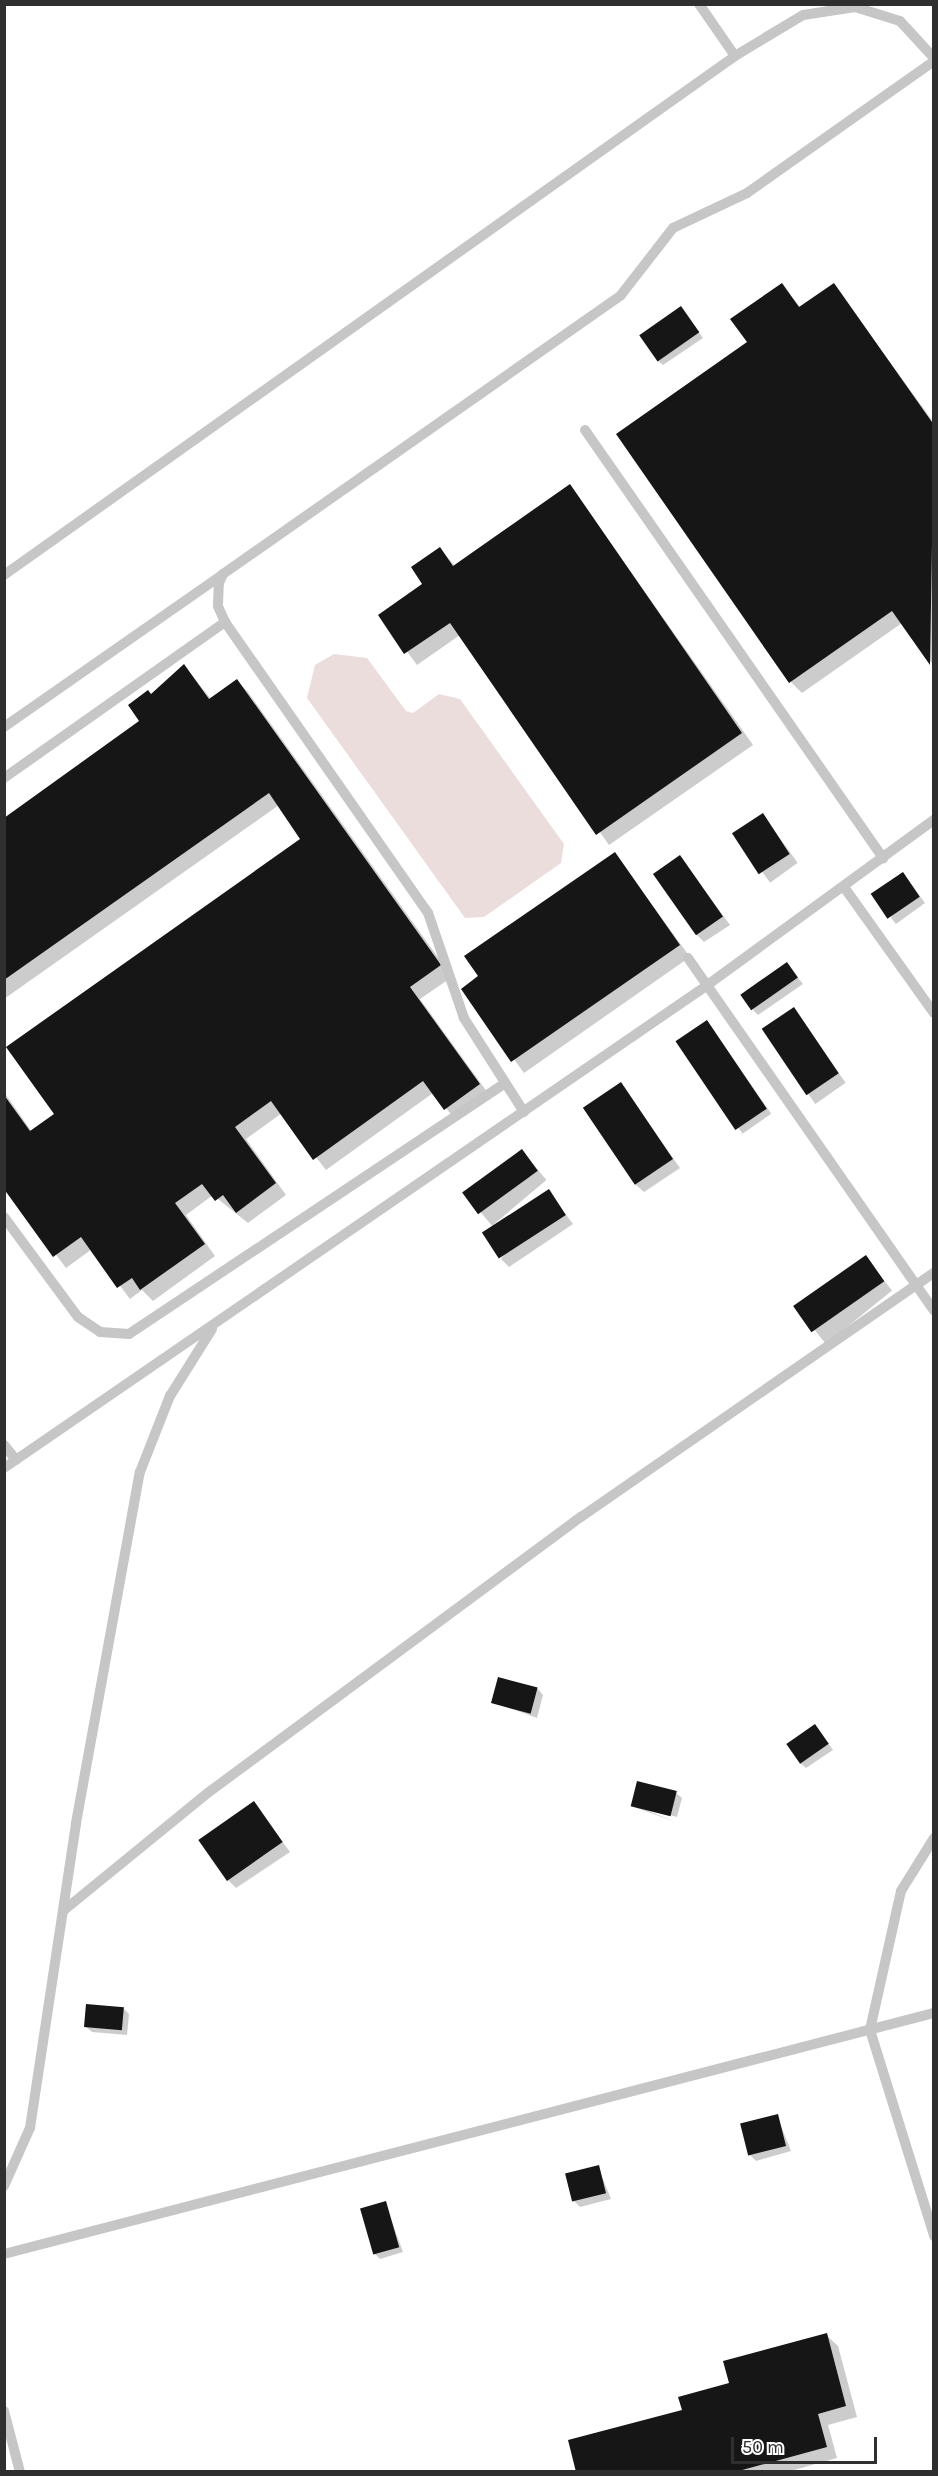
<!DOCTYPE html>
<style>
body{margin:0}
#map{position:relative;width:938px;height:2476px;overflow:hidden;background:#fff;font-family:Karla,sans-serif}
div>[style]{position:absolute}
.green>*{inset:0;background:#ecdddd}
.shadow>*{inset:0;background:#0003;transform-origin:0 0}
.building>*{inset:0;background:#161616;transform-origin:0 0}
.lane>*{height:10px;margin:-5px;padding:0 5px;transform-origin:5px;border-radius:5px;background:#c6c6c6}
span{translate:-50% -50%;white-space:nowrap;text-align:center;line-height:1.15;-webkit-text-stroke:6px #fff;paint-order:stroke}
.frame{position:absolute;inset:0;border:6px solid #2f2f2f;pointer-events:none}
.scale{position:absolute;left:731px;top:2437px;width:146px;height:27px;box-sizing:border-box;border:3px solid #2f2f2f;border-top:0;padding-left:8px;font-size:18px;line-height:21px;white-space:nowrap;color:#2f2f2f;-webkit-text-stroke:4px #fff;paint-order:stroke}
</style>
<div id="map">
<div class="green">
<div style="clip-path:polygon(334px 654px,367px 658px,406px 711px,413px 713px,439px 694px,460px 699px,564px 844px,561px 863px,484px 917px,465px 918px,307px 698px,315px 665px)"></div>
</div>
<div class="shadow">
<div style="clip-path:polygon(781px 284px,801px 308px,834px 285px,934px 423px,934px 666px,902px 623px,802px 693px,791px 682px,749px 342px)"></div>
<div style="clip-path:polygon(681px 308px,703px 338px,663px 365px,657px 360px)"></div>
<div style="clip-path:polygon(570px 486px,753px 745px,609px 845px,460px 635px,417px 665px,380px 615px,424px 584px,440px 549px,455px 566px)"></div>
<div style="clip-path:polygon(184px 666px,211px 699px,237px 681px,248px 692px,452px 977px,420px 999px,490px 1096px,456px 1120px,433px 1093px,326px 1170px,282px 1113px,246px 1139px,286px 1195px,248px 1223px,213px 1195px,186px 1215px,215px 1256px,153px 1301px,142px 1290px,130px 1299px,92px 1249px,66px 1268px,4px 1186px,4px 1092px,32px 1132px,56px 1115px,303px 839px,279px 805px,4px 999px,4px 820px,142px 721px,151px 695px)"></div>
<div style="left:763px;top:815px;width:59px;height:34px;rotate:54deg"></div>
<div style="clip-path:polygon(615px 854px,690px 957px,524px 1073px,463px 989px)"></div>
<div style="clip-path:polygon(680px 857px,730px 925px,704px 942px,696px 934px)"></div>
<div style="clip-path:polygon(908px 880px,925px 903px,896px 924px,891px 918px)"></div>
<div style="clip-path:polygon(787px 964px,803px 984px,758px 1015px,753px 1010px)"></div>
<div style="left:794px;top:1009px;width:90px;height:37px;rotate:55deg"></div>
<div style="left:707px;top:1022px;width:112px;height:35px;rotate:55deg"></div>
<div style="clip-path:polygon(621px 1084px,680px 1168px,644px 1192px,635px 1184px)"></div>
<div style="left:522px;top:1151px;width:38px;height:71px;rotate:50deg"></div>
<div style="clip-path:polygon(548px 1191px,573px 1224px,509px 1267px,501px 1259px)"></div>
<div style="left:865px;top:1257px;width:43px;height:85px;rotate:51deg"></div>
<div style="clip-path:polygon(538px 1689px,543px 1695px,537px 1718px,493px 1702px)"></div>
<div style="clip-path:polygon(820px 1732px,833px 1750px,806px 1768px,800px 1763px)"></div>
<div style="clip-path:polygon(676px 1793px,682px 1798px,677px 1817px,636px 1806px,676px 1822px,631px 1806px)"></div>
<div style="clip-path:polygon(254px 1803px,290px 1852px,236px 1888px,228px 1880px)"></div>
<div style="clip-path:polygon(123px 2008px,129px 2014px,127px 2035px,92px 2032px,86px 2027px)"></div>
<div style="clip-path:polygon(777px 2116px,791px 2151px,756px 2161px,750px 2155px)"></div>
<div style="clip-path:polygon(598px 2167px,611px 2199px,580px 2207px,574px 2201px)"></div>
<div style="clip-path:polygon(385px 2203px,403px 2252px,380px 2259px,374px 2253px)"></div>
<div style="clip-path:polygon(826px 2335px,838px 2346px,857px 2417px,828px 2425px,837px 2458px,787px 2472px,578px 2472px)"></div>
</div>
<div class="building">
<div style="clip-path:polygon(782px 283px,799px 307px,834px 283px,934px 425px,930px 665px,892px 611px,789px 683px,616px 434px,747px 342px,730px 319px)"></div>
<div style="left:681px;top:306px;width:32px;height:51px;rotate:55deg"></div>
<div style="clip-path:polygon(570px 484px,742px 733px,596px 835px,450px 623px,404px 654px,378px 615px,422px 584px,411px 567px,440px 547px,453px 566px)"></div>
<div style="clip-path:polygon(184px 664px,209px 699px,237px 679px,441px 965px,410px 987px,480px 1084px,444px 1110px,423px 1081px,313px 1160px,271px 1101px,235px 1127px,276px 1183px,236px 1213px,223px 1195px,215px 1201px,202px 1184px,175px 1203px,205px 1244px,140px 1290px,132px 1278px,117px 1288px,81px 1237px,53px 1257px,4px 1189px,4px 1095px,30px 1131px,54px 1114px,6px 1047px,300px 839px,269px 793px,4px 980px,4px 818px,139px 721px,128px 705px,148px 690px,151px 694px)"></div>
<div style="left:763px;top:813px;width:49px;height:37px;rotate:57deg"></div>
<div style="clip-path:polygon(615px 852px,680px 945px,511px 1062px,461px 989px,478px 976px,464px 956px)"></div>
<div style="left:680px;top:855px;width:75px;height:33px;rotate:55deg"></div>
<div style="left:903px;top:872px;width:30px;height:39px;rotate:56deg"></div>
<div style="left:787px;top:962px;width:19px;height:57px;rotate:55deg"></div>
<div style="left:794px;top:1007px;width:80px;height:39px;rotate:56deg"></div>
<div style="left:707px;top:1020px;width:107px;height:38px;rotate:56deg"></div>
<div style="left:621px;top:1082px;width:93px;height:46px;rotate:56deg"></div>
<div style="left:522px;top:1149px;width:27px;height:74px;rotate:54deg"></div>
<div style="left:549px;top:1189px;width:31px;height:80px;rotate:57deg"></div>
<div style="left:866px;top:1255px;width:32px;height:89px;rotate:55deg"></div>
<div style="left:498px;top:1677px;width:41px;height:27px;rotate:15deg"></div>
<div style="left:815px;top:1724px;width:24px;height:35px;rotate:55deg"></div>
<div style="left:637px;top:1781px;width:41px;height:26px;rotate:14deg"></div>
<div style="left:254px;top:1801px;width:50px;height:68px;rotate:55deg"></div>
<div style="left:86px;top:2004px;width:38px;height:23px;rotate:5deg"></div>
<div style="left:778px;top:2114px;width:33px;height:39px;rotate:76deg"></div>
<div style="left:599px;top:2165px;width:29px;height:35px;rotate:76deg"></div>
<div style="left:386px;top:2201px;width:48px;height:27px;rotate:74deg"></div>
<div style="clip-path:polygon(827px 2333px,846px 2406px,818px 2414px,827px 2447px,735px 2472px,576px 2472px,568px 2440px,682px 2410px,678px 2397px,729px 2383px,723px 2361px)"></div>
</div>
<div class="lane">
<div style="left:735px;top:56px;width:79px;rotate:-31.1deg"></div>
<div style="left:803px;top:15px;width:53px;rotate:-8.7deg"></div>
<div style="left:855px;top:7px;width:47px;rotate:17.3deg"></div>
<div style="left:900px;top:21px;width:50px;rotate:47.4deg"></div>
<div style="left:585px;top:430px;width:522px;rotate:55.15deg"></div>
<div style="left:4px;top:575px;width:897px;rotate:-35.37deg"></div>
<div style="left:735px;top:56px;width:63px;rotate:-124.7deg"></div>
<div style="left:4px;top:727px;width:267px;rotate:-34.9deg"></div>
<div style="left:4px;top:778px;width:271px;rotate:-35.2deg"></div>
<div style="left:844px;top:887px;width:155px;rotate:54.5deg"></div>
<div style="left:688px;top:958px;width:430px;rotate:55.1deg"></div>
<div style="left:524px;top:1112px;width:112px;rotate:-122.6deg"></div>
<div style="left:464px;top:1018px;width:111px;rotate:-108.9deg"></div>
<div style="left:428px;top:913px;width:355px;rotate:-124.9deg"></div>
<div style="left:225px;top:622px;width:17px;rotate:-114deg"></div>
<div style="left:218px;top:606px;width:23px;rotate:-88deg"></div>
<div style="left:219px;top:583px;width:10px;rotate:-66deg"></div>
<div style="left:223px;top:574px;width:486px;rotate:-35deg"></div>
<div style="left:621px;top:295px;width:85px;rotate:-52.2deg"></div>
<div style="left:673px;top:228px;width:82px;rotate:-25.3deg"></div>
<div style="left:747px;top:193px;width:229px;rotate:-35.2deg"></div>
<div style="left:4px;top:1217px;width:124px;rotate:53.5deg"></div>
<div style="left:78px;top:1317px;width:27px;rotate:34deg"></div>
<div style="left:100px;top:1332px;width:29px;rotate:4deg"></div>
<div style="left:129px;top:1334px;width:451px;rotate:-33.7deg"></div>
<div style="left:4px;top:1445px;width:19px;rotate:51deg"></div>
<div style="left:4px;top:1468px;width:852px;rotate:-34.47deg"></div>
<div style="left:706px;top:986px;width:282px;rotate:-36.1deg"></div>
<div style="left:934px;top:1838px;width:62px;rotate:121.9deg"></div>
<div style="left:901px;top:1891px;width:142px;rotate:102.6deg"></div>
<div style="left:870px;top:2030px;width:216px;rotate:72.7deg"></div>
<div style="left:63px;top:1911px;width:188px;rotate:-39.2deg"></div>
<div style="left:209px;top:1792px;width:463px;rotate:-36.5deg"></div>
<div style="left:581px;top:1517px;width:429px;rotate:-34.7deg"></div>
<div style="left:4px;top:2186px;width:64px;rotate:-65.9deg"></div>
<div style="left:30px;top:2128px;width:308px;rotate:-81.4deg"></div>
<div style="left:76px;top:1823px;width:357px;rotate:-79.7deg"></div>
<div style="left:140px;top:1472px;width:82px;rotate:-68.5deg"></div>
<div style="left:170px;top:1396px;width:79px;rotate:-57.9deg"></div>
<div style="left:4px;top:2254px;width:961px;rotate:-14.53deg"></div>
<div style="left:4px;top:2411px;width:63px;rotate:75.3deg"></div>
</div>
<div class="frame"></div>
<div class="scale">50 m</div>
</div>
